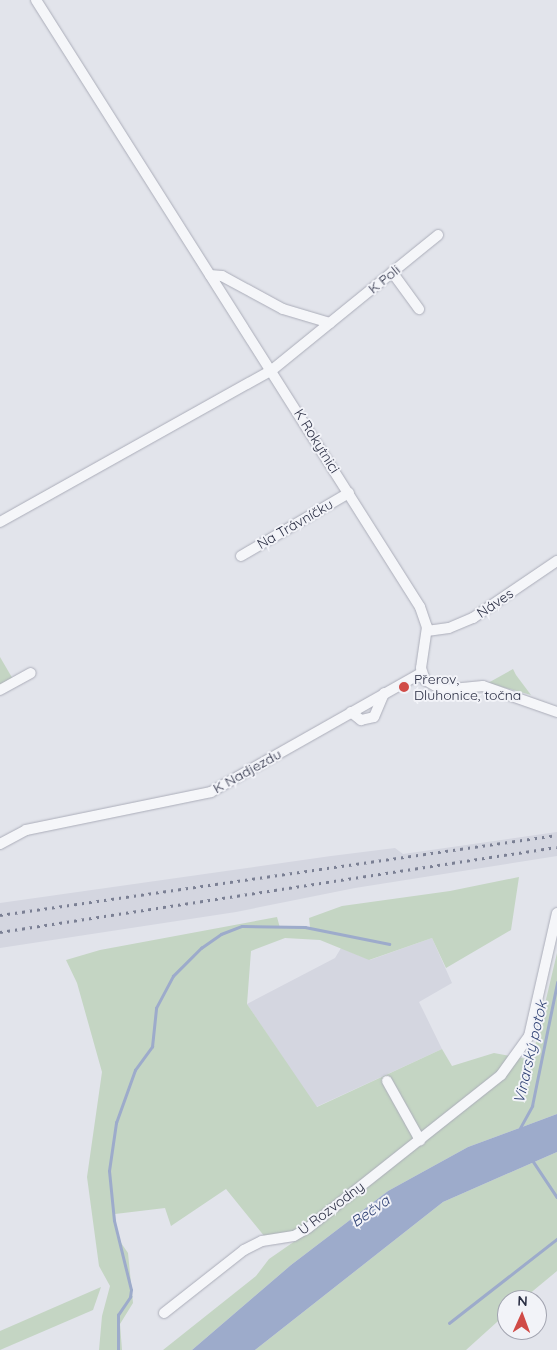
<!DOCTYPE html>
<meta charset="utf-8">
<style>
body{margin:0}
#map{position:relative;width:557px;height:1350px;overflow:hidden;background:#e2e4eb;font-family:Quicksand,sans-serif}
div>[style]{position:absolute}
.built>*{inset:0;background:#d4d6e0}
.green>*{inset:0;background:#c4d5c3}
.water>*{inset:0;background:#9dabcb}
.stream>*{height:2.5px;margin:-1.25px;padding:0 1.25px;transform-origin:1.25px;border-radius:1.25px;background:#9dabcb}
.roads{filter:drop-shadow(0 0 1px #abadb9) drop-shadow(0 0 1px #abadb9)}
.minor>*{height:10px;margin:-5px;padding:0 5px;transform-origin:5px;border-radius:5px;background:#f5f6f9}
.rail>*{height:2.5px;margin-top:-1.25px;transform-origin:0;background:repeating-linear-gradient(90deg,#7b8094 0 2.5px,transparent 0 7.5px)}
.dots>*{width:14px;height:14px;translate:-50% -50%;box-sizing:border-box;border:2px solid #f2f3f8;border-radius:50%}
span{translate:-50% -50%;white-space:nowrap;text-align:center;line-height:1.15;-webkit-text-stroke:4px #f2f3f8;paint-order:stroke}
.street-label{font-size:14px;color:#2a2e43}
.poi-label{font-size:14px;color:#2a2e43}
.left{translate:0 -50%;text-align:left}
.water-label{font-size:15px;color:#334577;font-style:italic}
.north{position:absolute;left:497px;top:1290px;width:50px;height:50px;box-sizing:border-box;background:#f2f3f8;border:1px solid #a2a4b0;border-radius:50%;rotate:2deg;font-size:14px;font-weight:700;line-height:20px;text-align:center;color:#2a2e43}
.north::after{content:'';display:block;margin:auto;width:18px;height:22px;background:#d04b47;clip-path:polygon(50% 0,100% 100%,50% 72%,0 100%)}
</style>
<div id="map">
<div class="built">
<div style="clip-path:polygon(557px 832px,557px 856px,355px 888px,236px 912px,0 948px,0 903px,331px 856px,395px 848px,403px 854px)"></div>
<div style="clip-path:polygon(432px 938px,452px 983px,419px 1002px,442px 1049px,316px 1107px,247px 1004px,335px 958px,341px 948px,370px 960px)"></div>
</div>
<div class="green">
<div style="clip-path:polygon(0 657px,14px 681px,0 689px)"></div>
<div style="clip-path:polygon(513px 669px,516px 675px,531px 695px,488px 683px)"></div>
<div style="clip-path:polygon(519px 877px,511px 930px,446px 968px,432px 938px,369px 960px,320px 940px,285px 938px,251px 951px,247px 1004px,317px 1107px,442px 1049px,452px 1066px,494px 1053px,527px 1059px,535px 1046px,557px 953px,557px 1114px,468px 1147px,388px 1191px,291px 1265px,192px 1350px,163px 1350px,256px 1276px,269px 1259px,295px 1241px,265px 1237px,226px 1189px,171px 1226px,165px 1208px,115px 1214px,117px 1237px,128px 1253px,133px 1303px,120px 1324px,122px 1350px,99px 1350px,102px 1316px,110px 1286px,99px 1266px,87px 1177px,102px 1072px,77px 983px,66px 960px,100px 950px,277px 917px,280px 928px,310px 927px,309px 918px,342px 906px,450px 891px)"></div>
<div style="clip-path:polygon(557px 1152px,557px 1271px,522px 1300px,507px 1300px,507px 1313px,466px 1350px,255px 1350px,443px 1202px)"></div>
<div style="clip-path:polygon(101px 1287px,93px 1310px,0 1350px,0 1331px)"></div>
</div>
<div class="water">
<div style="clip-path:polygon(557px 1114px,557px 1152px,443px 1202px,255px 1350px,192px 1350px,291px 1265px,388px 1191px,468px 1147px)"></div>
</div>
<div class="stream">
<div style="left:520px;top:1128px;width:25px;rotate:-61deg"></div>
<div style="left:532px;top:1106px;width:126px;rotate:-78.5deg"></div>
<div style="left:533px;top:1161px;width:43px;rotate:56.3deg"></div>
<div style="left:449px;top:1323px;width:137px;rotate:-37.9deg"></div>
<div style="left:118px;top:1350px;width:35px;rotate:-90deg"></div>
<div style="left:118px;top:1315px;width:22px;rotate:-56deg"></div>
<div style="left:130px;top:1297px;width:7px;rotate:-82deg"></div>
<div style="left:131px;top:1290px;width:71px;rotate:-103.8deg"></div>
<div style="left:114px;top:1221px;width:50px;rotate:-95.7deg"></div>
<div style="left:109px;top:1171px;width:49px;rotate:-81.7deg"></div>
<div style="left:116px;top:1123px;width:56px;rotate:-70.3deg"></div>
<div style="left:135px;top:1070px;width:29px;rotate:-54deg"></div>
<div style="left:152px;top:1047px;width:39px;rotate:-84deg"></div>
<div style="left:156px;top:1008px;width:36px;rotate:-62deg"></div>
<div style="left:173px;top:976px;width:40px;rotate:-45deg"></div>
<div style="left:201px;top:948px;width:24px;rotate:-35deg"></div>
<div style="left:221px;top:934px;width:22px;rotate:-21deg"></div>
<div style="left:242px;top:926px;width:63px;rotate:0.9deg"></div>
<div style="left:305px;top:927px;width:86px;rotate:11.4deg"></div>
</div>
<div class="roads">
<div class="minor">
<div style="left:36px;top:0;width:718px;rotate:57.68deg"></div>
<div style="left:420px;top:607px;width:21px;rotate:71deg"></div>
<div style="left:427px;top:627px;width:41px;rotate:98.3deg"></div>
<div style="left:421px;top:668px;width:13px;rotate:72deg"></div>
<div style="left:425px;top:680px;width:20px;rotate:30deg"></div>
<div style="left:442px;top:690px;width:41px;rotate:-5.6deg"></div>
<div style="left:483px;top:686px;width:78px;rotate:19.4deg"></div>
<div style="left:392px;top:272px;width:46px;rotate:53.9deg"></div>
<div style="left:210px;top:275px;width:12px;rotate:5deg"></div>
<div style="left:222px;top:276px;width:69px;rotate:28.4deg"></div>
<div style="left:283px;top:309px;width:49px;rotate:16.6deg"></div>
<div style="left:0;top:522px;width:312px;rotate:-29.2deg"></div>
<div style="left:272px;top:370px;width:214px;rotate:-39.1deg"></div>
<div style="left:241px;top:556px;width:125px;rotate:-30.3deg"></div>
<div style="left:427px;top:631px;width:22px;rotate:-8deg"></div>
<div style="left:449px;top:628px;width:26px;rotate:-23deg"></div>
<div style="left:473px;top:618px;width:102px;rotate:-34.2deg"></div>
<div style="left:0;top:690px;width:35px;rotate:-29deg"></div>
<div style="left:351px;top:712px;width:13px;rotate:39deg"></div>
<div style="left:361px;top:720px;width:13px;rotate:-13deg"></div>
<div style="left:374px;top:717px;width:26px;rotate:-67deg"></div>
<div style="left:0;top:844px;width:30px;rotate:-28deg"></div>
<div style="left:26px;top:830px;width:189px;rotate:-11.6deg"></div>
<div style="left:211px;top:792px;width:241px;rotate:-29.5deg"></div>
<div style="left:387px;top:1081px;width:68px;rotate:60.8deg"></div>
<div style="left:164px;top:1313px;width:102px;rotate:-38.2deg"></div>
<div style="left:244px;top:1250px;width:20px;rotate:-27deg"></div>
<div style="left:262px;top:1241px;width:32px;rotate:-9deg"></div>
<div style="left:294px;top:1236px;width:16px;rotate:-30deg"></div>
<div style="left:308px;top:1228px;width:246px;rotate:-38.4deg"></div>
<div style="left:501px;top:1075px;width:48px;rotate:-54.3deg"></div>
<div style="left:529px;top:1036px;width:126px;rotate:-77.2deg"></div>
</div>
</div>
<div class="rail">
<div style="left:0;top:915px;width:563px;rotate:-8.17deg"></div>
<div style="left:0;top:932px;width:563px;rotate:-8.68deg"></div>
</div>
<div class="dots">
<div style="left:404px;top:687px;background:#d04b47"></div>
</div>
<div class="street-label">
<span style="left:384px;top:279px;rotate:-39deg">K Poli</span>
<span style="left:317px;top:441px;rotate:58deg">K Rokytnici</span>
<span style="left:295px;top:524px;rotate:-30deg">Na Trávníčku</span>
<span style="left:495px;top:603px;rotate:-34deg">Náves</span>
<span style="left:247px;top:771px;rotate:-29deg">K Nadjezdu</span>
<span style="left:331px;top:1208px;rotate:-37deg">U Rozvodny</span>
</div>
<div class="poi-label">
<span class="left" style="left:414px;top:687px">Přerov,<br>Dluhonice, točna</span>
</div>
<div class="water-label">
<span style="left:530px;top:1052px;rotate:-77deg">Vinarský potok</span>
<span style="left:370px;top:1211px;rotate:-35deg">Bečva</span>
</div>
<div class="north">N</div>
</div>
